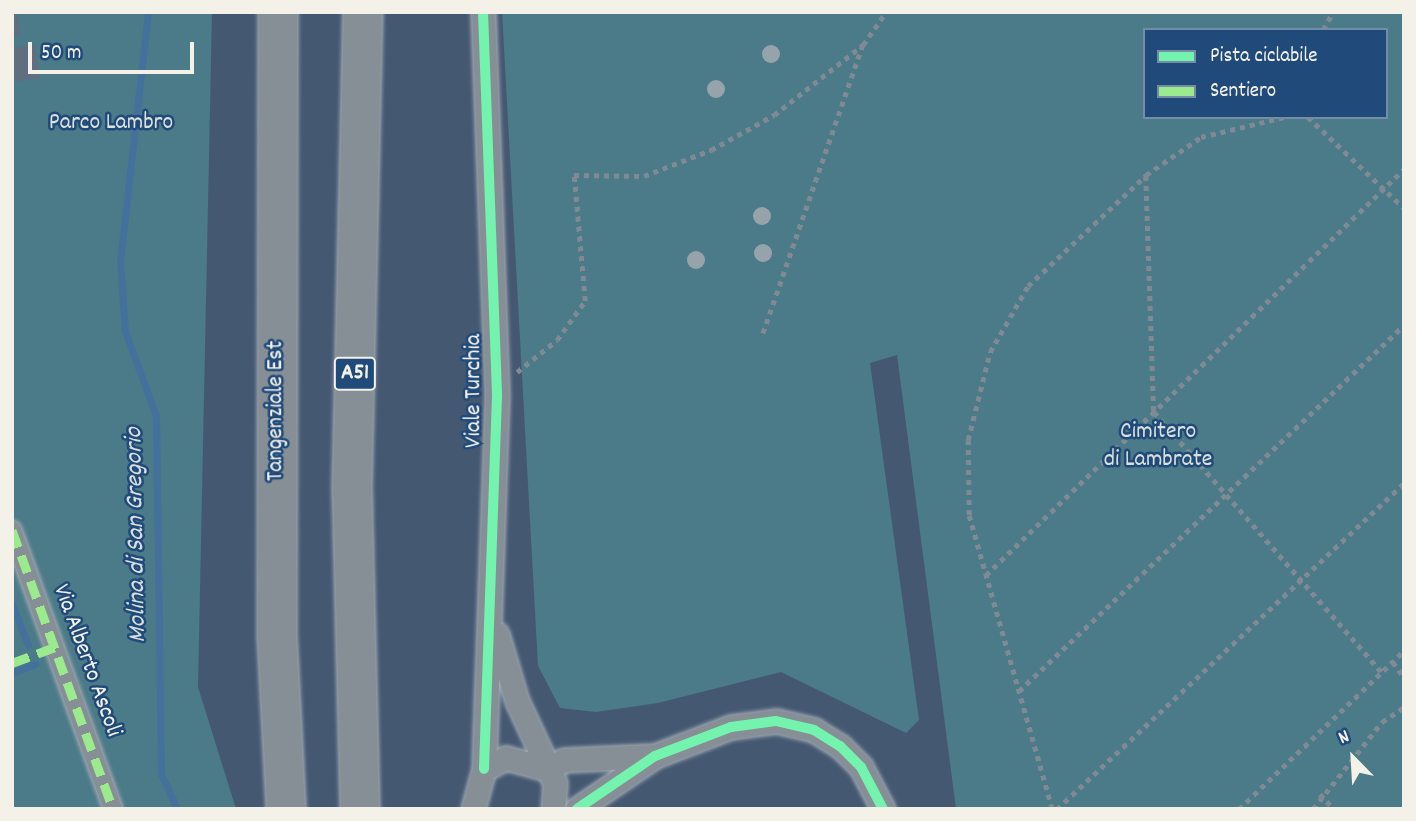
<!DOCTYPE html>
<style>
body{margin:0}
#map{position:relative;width:1416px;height:821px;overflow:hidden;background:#445872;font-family:Dekko,sans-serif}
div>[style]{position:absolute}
.green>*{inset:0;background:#4b7a88}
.stream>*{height:7px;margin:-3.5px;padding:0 3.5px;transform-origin:3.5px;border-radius:3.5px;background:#43719c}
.building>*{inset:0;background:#606e82}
.path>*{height:4.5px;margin-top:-2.25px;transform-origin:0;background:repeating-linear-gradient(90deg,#808a95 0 5px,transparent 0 10px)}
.roads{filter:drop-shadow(0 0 2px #a3abb5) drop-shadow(0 0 2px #a3abb5)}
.pedestrian>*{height:18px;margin:-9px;padding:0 9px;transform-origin:9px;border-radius:9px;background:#878f96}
.minor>*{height:23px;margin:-11.5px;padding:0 11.5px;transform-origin:11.5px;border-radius:11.5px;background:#878f96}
.motorway>*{height:38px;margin:-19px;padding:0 19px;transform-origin:19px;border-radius:19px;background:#878f96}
.quiet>*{height:9px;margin-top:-4.5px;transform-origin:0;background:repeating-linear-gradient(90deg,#9bea8d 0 18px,transparent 0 27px)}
.cycleway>*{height:10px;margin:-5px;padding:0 5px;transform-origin:5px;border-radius:5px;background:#73f3ae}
.trees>*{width:18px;height:18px;margin:-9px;border-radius:50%;background:#97a3ab}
span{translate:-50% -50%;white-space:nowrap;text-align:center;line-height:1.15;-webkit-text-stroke:5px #1f4a7a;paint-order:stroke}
.shield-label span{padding:2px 5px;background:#1f4a7a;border:2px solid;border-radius:5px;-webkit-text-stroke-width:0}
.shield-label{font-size:23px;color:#f4f1e8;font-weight:700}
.park-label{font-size:24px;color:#dbe0da}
.street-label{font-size:24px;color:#f4f1e8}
.water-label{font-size:26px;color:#d9dedd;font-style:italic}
.frame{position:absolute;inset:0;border:14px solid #f4f1e8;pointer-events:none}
.legend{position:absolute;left:1143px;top:28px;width:245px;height:91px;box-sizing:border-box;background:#1f4a7a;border:2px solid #748da6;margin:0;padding:9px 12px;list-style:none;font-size:21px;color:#f4f1e8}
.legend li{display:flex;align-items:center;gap:14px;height:35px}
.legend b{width:35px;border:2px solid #748da6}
.north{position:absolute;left:1318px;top:723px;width:70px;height:70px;-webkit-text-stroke:5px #1f4a7a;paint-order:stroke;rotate:336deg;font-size:19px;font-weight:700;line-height:28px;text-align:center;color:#f4f1e8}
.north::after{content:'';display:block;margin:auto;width:24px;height:32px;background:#f4f1e8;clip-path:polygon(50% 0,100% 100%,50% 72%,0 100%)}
.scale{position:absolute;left:28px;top:42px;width:166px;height:32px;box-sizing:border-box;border:4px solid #f4f1e8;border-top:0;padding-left:9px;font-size:21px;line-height:24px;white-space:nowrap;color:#f4f1e8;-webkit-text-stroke:5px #1f4a7a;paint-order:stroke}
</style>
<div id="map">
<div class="green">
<div style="clip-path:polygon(12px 12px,212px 12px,198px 687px,236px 809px,12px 809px)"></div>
<div style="clip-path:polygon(evenodd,502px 12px,1404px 12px,1404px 809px,956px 809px,897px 355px,870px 363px,919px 720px,906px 733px,781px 672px,658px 703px,596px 712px,560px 708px,538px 666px,502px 12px,1145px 30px,1386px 30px,1386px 117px,1145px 117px,1145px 30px)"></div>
</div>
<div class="stream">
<div style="left:148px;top:12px;width:250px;rotate:96.4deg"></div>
<div style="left:120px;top:260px;width:71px;rotate:86deg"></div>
<div style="left:125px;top:331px;width:90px;rotate:70deg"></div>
<div style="left:156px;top:416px;width:358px;rotate:89.2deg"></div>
<div style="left:161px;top:774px;width:38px;rotate:65deg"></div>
<div style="left:12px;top:604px;width:44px;rotate:68.7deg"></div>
<div style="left:12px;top:673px;width:25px;rotate:-21deg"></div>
</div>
<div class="building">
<div style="clip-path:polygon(12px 12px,17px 12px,21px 35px,12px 37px)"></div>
<div style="clip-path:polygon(35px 45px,40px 78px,12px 82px,12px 48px)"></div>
</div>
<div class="path">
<div style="left:1323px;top:30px;width:21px;rotate:-61deg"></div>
<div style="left:863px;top:45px;width:40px;rotate:-55.1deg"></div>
<div style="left:1308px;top:117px;width:132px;rotate:43.5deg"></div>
<div style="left:1146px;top:176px;width:236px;rotate:88.1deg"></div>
<div style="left:1154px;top:412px;width:346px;rotate:48.8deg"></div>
<div style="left:517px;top:372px;width:51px;rotate:-38.7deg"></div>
<div style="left:557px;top:340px;width:48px;rotate:-54.3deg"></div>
<div style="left:585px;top:301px;width:126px;rotate:-95deg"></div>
<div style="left:574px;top:175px;width:70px;rotate:0.8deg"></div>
<div style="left:644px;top:176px;width:72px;rotate:-21.2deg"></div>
<div style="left:711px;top:150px;width:72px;rotate:-29.1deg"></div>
<div style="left:774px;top:115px;width:113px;rotate:-38.2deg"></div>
<div style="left:863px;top:45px;width:306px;rotate:109.1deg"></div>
<div style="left:986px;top:575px;width:583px;rotate:-44.17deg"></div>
<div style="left:1393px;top:662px;width:19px;rotate:54deg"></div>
<div style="left:1019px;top:691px;width:531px;rotate:-43.55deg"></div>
<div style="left:1320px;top:794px;width:21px;rotate:47deg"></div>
<div style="left:1052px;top:809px;width:305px;rotate:-105.8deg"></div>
<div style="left:969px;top:515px;width:75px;rotate:-90.8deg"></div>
<div style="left:968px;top:440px;width:91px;rotate:-76deg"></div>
<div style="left:990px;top:352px;width:76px;rotate:-60.1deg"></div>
<div style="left:1028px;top:286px;width:162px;rotate:-43.2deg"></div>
<div style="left:1146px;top:175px;width:67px;rotate:-34.6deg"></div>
<div style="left:1201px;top:137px;width:85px;rotate:-13.5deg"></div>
<div style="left:1057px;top:809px;width:476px;rotate:-43.2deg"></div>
<div style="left:1239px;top:809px;width:228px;rotate:-43.8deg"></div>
<div style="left:1313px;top:809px;width:111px;rotate:-51.6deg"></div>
<div style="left:1382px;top:722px;width:27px;rotate:-34deg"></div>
</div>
<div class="roads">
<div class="pedestrian">
<div style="left:12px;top:530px;width:297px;rotate:70.1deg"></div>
</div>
<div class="minor">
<div style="left:483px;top:12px;width:384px;rotate:87.9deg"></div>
<div style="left:497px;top:396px;width:373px;rotate:92deg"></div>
<div style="left:497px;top:634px;width:70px;rotate:73.4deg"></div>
<div style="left:517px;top:701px;width:90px;rotate:65.1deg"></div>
<div style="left:555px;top:783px;width:26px;rotate:94deg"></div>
<div style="left:547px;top:769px;width:19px;rotate:-28deg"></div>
<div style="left:564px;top:760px;width:88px;rotate:-2.6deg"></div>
<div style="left:473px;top:809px;width:41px;rotate:-74.6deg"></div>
<div style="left:484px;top:769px;width:25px;rotate:-27deg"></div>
<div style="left:506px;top:758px;width:42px;rotate:15deg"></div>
<div style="left:577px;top:809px;width:94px;rotate:-34.2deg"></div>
<div style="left:655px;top:756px;width:81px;rotate:-20.9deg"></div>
<div style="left:731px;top:727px;width:45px;rotate:-7.6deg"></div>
<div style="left:776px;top:721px;width:39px;rotate:13deg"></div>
<div style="left:814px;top:730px;width:31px;rotate:32deg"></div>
<div style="left:840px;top:746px;width:30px;rotate:45deg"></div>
<div style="left:861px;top:767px;width:47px;rotate:62.4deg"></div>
</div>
<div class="motorway">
<div style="left:278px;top:12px;width:623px;rotate:90.09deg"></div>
<div style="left:277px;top:635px;width:174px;rotate:87deg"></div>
<div style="left:360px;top:809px;width:318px;rotate:-91.4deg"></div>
<div style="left:352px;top:491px;width:479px;rotate:-88.7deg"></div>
</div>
</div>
<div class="quiet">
<div style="left:12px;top:530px;width:297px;rotate:70.1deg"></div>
<div style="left:12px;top:663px;width:46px;rotate:-20.4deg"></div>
</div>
<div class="cycleway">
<div style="left:483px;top:12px;width:384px;rotate:87.9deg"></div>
<div style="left:497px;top:396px;width:373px;rotate:92deg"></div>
<div style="left:577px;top:809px;width:94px;rotate:-34.2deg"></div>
<div style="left:655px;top:756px;width:81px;rotate:-20.9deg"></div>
<div style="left:731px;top:727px;width:45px;rotate:-7.6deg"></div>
<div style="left:776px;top:721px;width:39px;rotate:13deg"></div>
<div style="left:814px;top:730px;width:31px;rotate:32deg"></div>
<div style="left:840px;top:746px;width:30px;rotate:45deg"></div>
<div style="left:861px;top:767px;width:47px;rotate:62.4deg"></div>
</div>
<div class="trees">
<div style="left:771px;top:54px"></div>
<div style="left:716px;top:89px"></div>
<div style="left:762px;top:216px"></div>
<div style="left:763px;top:253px"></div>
<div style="left:696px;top:260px"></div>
</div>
<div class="shield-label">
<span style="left:355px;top:374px">A51</span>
</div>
<div class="park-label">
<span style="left:111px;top:124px">Parco Lambro</span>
<span style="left:1158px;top:447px">Cimitero<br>di Lambrate</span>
</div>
<div class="street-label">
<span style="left:475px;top:391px;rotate:-90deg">Viale Turchia</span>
<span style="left:277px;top:411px;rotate:-90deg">Tangenziale Est</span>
<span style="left:86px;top:661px;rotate:70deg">Via Alberto Ascoli</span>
</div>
<div class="water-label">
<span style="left:137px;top:535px;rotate:-91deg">Molina di San Gregorio</span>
</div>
<div class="frame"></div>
<ul class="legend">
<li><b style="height:9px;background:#73f3ae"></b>Pista ciclabile</li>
<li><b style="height:9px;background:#9bea8d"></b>Sentiero</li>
</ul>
<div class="north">N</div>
<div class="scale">50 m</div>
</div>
